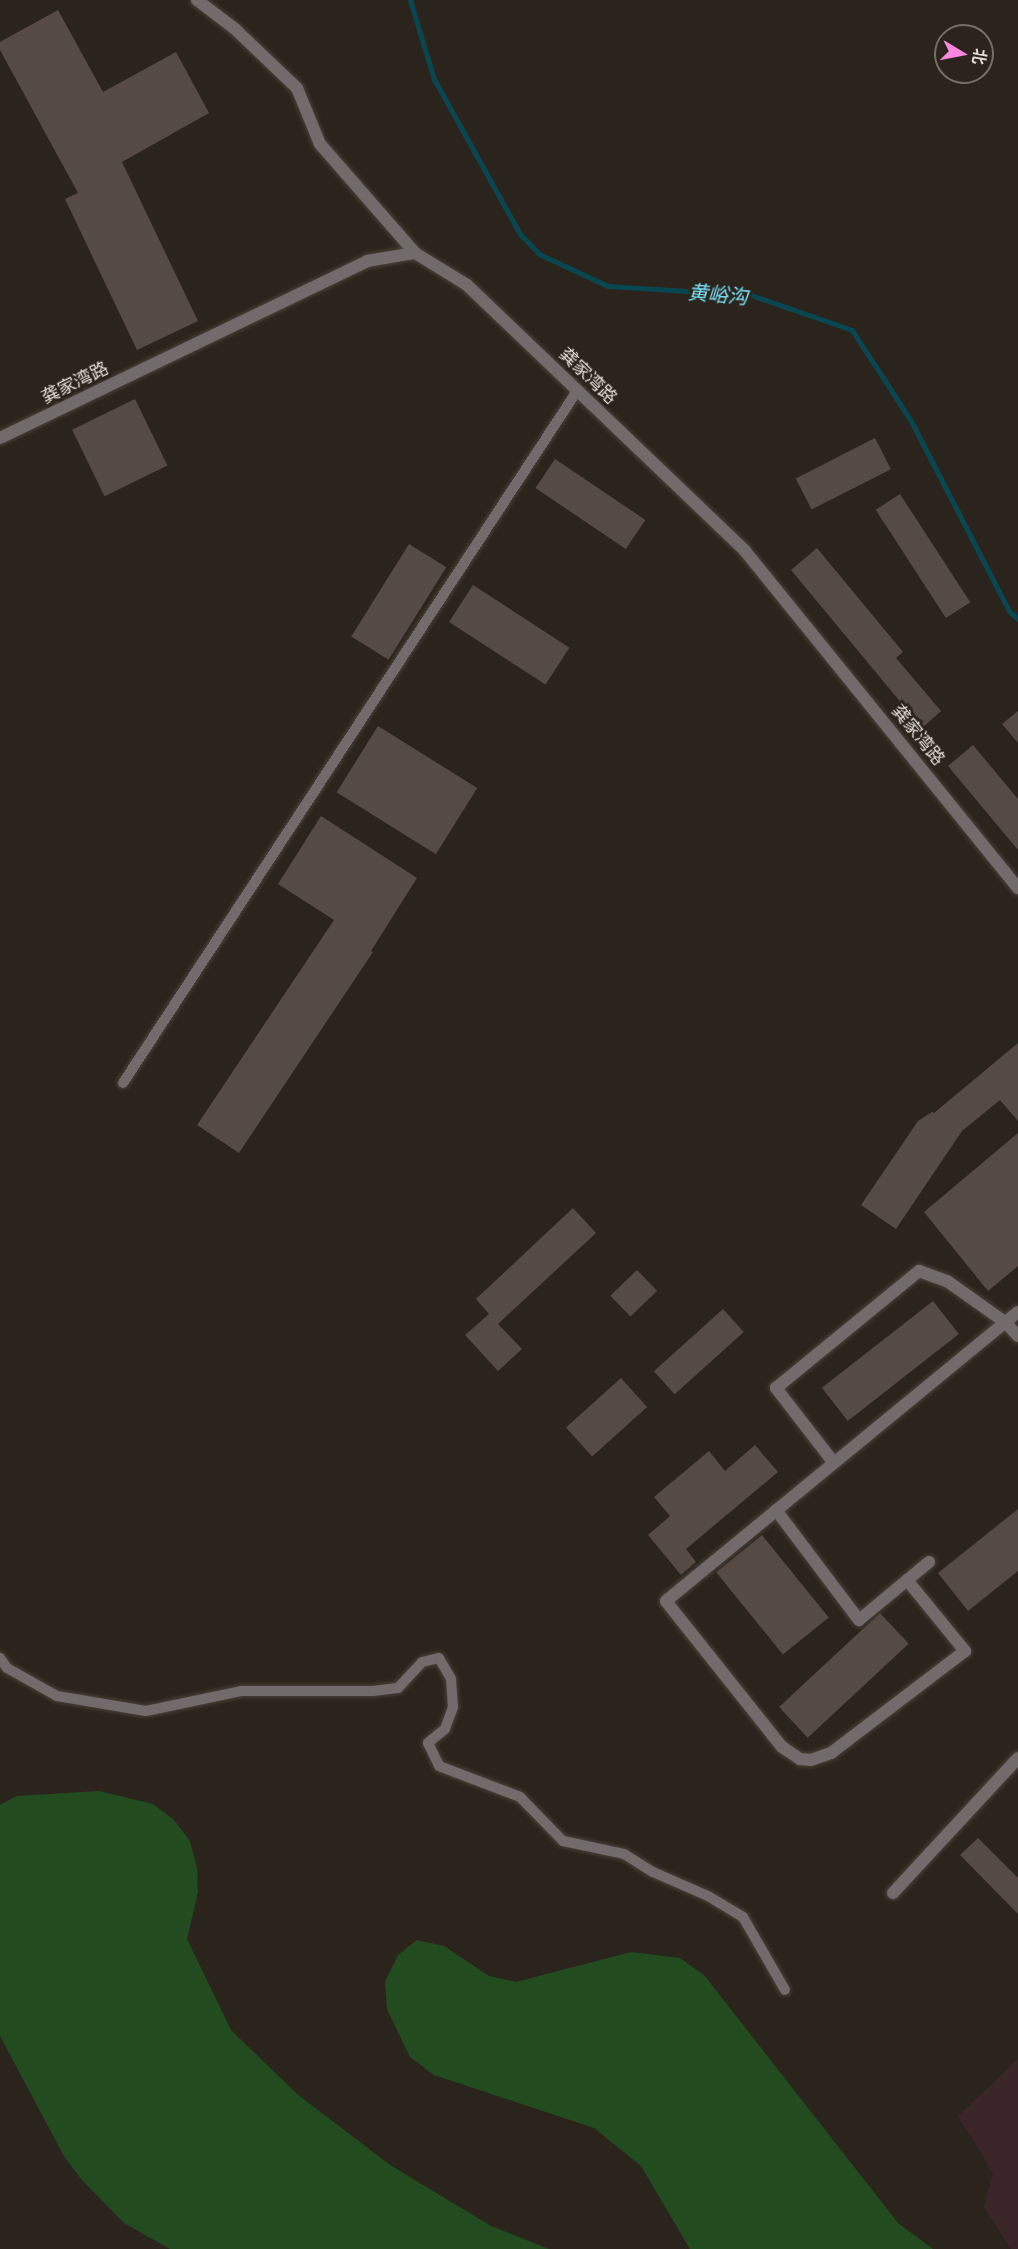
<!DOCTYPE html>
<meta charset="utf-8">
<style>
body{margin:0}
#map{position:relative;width:1018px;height:2249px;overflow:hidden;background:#2b241c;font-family:Quicksand,"Noto Sans SC",sans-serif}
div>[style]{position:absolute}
.education>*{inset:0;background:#3a2628}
.green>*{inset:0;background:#224c1f}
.stream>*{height:5px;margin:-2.5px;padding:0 2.5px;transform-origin:2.5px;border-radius:2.5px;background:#084652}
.building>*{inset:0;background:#564a45;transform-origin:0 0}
.roads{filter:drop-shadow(0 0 2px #48423a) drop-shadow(0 0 2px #48423a)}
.lane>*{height:10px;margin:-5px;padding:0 5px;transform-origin:5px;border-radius:5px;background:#716b6c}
.street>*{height:12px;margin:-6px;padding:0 6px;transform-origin:6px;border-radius:6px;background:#716b6c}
span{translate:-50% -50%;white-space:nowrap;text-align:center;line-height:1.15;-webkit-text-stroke:6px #2b241c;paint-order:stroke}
.street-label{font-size:18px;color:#e2ddd8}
.water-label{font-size:20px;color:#7ae5fd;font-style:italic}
.north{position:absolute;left:934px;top:24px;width:60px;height:60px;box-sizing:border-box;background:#2b241c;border:2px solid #746e67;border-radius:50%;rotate:100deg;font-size:16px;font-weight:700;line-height:24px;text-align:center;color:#e2ddd8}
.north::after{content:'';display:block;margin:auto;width:21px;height:27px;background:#fd86e1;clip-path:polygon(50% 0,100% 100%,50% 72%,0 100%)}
</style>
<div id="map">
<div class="education">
<div style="clip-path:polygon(1018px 2059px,1018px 2249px,1011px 2249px,984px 2207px,993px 2173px,958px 2116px)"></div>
</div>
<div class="green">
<div style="clip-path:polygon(99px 1791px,153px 1804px,174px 1820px,190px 1841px,197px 1868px,198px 1892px,187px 1939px,231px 2030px,297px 2094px,390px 2165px,491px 2226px,549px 2249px,170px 2249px,124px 2223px,81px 2179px,64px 2156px,0 2036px,0 1805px,16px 1796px)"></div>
<div style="clip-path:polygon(417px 1940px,444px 1946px,489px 1976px,516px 1982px,631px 1952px,680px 1958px,704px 1975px,898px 2223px,933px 2249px,690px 2249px,641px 2166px,594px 2128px,434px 2075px,410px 2057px,387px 2009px,385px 1982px,398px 1955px)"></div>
</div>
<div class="stream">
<div style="left:410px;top:0;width:83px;rotate:73.1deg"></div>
<div style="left:434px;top:79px;width:177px;rotate:61deg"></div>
<div style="left:520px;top:234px;width:28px;rotate:46deg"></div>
<div style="left:539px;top:254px;width:76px;rotate:24.9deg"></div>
<div style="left:608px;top:286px;width:143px;rotate:3.6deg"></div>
<div style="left:751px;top:295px;width:107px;rotate:19.1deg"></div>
<div style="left:852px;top:330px;width:108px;rotate:57deg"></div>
<div style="left:911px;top:421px;width:214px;rotate:62.7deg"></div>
<div style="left:1009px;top:611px;width:12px;rotate:42deg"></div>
</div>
<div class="building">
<div style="clip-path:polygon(58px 10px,103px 92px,176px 52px,209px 113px,122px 162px,198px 321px,137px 350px,65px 199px,78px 193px,0 50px,0 42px)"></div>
<div style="left:135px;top:399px;width:74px;height:70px;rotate:64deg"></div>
<div style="left:875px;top:438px;width:35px;height:89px;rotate:63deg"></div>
<div style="left:555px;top:459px;width:109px;height:35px;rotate:34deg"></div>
<div style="left:900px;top:494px;width:129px;height:29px;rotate:57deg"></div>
<div style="left:409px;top:544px;width:44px;height:109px;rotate:32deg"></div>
<div style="clip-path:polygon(817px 548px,903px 652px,896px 658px,941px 711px,922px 728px,791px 570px)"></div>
<div style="left:473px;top:585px;width:115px;height:44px;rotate:33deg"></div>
<div style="clip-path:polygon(1018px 711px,1018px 743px,1002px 724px)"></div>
<div style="left:378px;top:726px;width:117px;height:78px;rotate:32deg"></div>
<div style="clip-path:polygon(973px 745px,1018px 799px,1018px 850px,948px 766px)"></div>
<div style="clip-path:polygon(321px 816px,417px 878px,371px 951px,373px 952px,239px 1153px,197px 1125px,334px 920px,278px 884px)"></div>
<div style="clip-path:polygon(1018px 1043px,1018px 1121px,1000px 1100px,962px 1131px,896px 1229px,861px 1205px,918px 1121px,932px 1112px,934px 1113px)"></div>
<div style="clip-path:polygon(1018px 1133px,1018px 1266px,988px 1291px,924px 1212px)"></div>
<div style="clip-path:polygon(573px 1208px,596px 1233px,498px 1324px,522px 1349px,498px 1371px,465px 1335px,489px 1314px,476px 1299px)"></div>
<div style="left:637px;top:1270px;width:29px;height:37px;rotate:46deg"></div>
<div style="left:933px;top:1301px;width:42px;height:141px;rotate:52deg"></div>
<div style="left:723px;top:1309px;width:31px;height:93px;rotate:48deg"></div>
<div style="left:621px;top:1378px;width:39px;height:74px;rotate:48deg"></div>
<div style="clip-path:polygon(755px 1445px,778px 1472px,686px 1549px,696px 1562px,681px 1575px,648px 1535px,670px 1516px,654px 1497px,709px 1451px,725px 1471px)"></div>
<div style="clip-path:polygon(1018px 1509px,1018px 1571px,968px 1611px,938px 1573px)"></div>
<div style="left:762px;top:1535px;width:106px;height:59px;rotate:51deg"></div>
<div style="left:880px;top:1613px;width:42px;height:138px;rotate:47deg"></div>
<div style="clip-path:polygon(978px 1838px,1018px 1878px,1018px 1914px,960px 1855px)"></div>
</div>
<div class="roads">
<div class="lane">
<div style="left:123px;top:1083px;width:828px;rotate:-56.73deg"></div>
<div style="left:0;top:1658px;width:12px;rotate:55deg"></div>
<div style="left:7px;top:1668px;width:57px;rotate:29.2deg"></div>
<div style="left:57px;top:1696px;width:90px;rotate:9.6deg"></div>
<div style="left:146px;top:1711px;width:98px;rotate:-11.8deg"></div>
<div style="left:242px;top:1691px;width:131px"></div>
<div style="left:373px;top:1691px;width:25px;rotate:-7deg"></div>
<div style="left:398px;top:1688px;width:35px;rotate:-47deg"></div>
<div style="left:422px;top:1662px;width:17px;rotate:-13deg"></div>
<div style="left:439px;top:1658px;width:24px;rotate:60deg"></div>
<div style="left:451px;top:1679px;width:28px;rotate:86deg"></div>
<div style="left:453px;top:1707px;width:23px;rotate:110deg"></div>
<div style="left:445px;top:1729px;width:22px;rotate:141deg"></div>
<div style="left:428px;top:1743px;width:25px;rotate:64deg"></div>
<div style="left:439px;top:1766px;width:87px;rotate:20.9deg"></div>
<div style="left:520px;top:1797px;width:62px;rotate:45.7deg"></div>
<div style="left:563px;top:1841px;width:62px;rotate:12deg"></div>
<div style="left:624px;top:1854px;width:34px;rotate:32deg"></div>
<div style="left:653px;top:1872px;width:60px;rotate:23.6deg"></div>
<div style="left:708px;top:1896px;width:41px;rotate:31deg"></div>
<div style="left:743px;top:1917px;width:84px;rotate:60.1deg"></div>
</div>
<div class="street">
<div style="left:197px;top:0;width:48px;rotate:37.3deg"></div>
<div style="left:235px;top:29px;width:86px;rotate:43.6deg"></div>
<div style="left:297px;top:88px;width:61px;rotate:67.7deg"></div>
<div style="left:320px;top:144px;width:145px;rotate:48.9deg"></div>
<div style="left:0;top:438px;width:407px;rotate:-25.7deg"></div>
<div style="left:367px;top:261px;width:49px;rotate:-9.5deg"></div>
<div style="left:415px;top:253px;width:61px;rotate:31.6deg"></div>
<div style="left:467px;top:285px;width:385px;rotate:43.7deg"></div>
<div style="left:745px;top:551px;width:434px;rotate:51deg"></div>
<div style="left:834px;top:1463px;width:95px;rotate:-127.7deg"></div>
<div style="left:776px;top:1388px;width:185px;rotate:-39.3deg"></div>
<div style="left:919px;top:1271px;width:30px;rotate:20deg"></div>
<div style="left:947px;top:1281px;width:71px;rotate:35.3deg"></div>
<div style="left:1005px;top:1322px;width:19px;rotate:47deg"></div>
<div style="left:776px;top:1510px;width:138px;rotate:53deg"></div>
<div style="left:859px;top:1620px;width:91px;rotate:-39.6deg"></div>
<div style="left:907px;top:1580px;width:92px;rotate:50.8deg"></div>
<div style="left:965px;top:1651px;width:168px;rotate:142.7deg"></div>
<div style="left:831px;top:1753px;width:21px;rotate:161deg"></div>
<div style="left:811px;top:1760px;width:11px;rotate:-175deg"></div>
<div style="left:800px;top:1759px;width:22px;rotate:-146deg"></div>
<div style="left:782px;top:1747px;width:186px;rotate:-128.5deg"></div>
<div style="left:666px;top:1601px;width:455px;rotate:-39.4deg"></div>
<div style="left:893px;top:1893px;width:184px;rotate:-47.2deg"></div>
</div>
</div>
<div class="street-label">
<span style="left:588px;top:376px;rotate:44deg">龚家湾路</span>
<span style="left:75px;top:383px;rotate:-26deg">龚家湾路</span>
<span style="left:918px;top:735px;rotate:51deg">龚家湾路</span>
</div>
<div class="water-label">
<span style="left:718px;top:294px;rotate:5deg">黄峪沟</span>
</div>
<div class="north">北</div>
</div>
